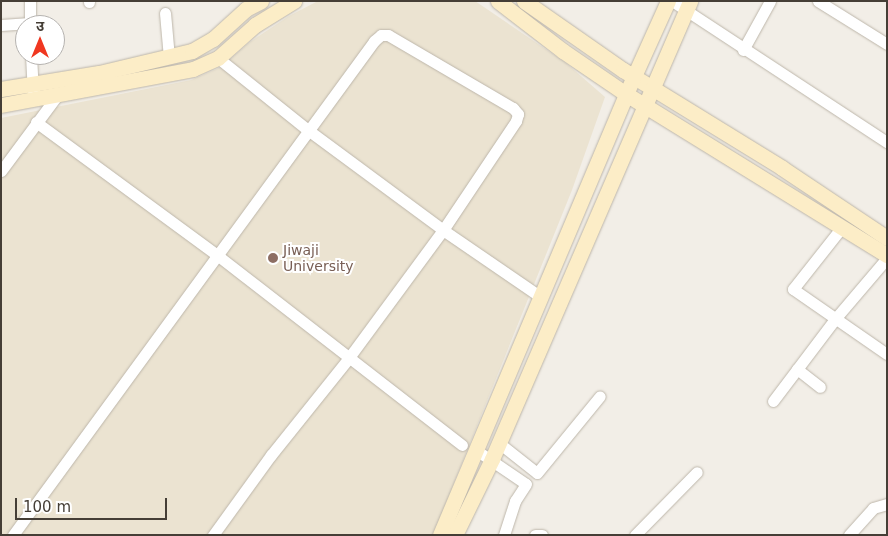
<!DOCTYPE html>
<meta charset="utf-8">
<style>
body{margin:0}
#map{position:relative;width:888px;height:536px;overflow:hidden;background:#f2eee7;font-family:"DejaVu Sans","Noto Sans Devanagari",sans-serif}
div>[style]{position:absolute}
.education>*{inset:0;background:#ebe3d1}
.roads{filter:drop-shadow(0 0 1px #bdb6aa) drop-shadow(0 0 1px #bdb6aa)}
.street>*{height:11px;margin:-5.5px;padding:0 5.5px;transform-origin:5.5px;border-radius:5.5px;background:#fff}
.secondary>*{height:15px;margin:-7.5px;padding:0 7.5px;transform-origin:7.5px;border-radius:7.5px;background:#fcedc7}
.dots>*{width:14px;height:14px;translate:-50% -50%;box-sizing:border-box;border:2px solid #fff;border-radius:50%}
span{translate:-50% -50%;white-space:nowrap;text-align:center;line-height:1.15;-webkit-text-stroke:4px #fff;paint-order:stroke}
.education-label{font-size:14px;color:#785e54}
.left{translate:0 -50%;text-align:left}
.frame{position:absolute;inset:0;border:2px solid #453e36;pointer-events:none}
.north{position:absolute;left:15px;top:15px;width:50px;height:50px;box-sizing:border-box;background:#fff;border:1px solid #b5b2af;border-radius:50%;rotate:0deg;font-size:14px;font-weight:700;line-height:20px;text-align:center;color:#453e36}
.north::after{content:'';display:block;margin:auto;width:18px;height:22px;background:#f03720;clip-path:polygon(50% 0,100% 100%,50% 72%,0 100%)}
.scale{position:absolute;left:15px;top:498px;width:152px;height:22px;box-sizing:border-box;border:2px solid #453e36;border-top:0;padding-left:6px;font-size:15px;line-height:18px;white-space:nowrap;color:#453e36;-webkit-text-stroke:4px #fff;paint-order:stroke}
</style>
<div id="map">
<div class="education">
<div style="clip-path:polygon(318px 1px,475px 1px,566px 63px,605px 97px,572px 190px,433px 535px,1px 535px,1px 118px,191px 80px,221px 67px,250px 42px,289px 16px)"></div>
</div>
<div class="roads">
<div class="street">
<div style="left:30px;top:1px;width:24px;rotate:90deg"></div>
<div style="left:672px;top:1px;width:257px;rotate:33.3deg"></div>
<div style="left:818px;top:1px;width:81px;rotate:31.9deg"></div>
<div style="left:89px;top:2px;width:1px;rotate:-90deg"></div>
<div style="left:165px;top:13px;width:45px;rotate:84.9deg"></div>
<div style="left:1px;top:25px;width:29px;rotate:-4deg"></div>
<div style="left:743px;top:50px;width:56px;rotate:-61.1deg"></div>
<div style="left:31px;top:55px;width:36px;rotate:87deg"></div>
<div style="left:218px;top:58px;width:115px;rotate:38.7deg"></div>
<div style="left:308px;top:130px;width:168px;rotate:36.5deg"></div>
<div style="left:443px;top:230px;width:119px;rotate:34.4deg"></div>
<div style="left:36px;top:122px;width:225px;rotate:36.3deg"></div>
<div style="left:217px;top:255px;width:310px;rotate:37.8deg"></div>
<div style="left:1px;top:171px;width:97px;rotate:-53.4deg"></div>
<div style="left:842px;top:227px;width:79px;rotate:128.3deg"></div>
<div style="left:793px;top:289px;width:114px;rotate:34.7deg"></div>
<div style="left:797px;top:369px;width:29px;rotate:38deg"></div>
<div style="left:773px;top:401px;width:103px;rotate:-52.9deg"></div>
<div style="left:835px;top:319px;width:80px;rotate:-49.6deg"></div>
<div style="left:499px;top:443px;width:48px;rotate:38.3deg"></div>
<div style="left:537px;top:473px;width:99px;rotate:-50.7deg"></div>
<div style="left:476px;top:450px;width:60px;rotate:34.2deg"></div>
<div style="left:526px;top:484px;width:20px;rotate:123deg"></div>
<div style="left:515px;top:501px;width:36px;rotate:108deg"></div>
<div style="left:13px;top:535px;width:612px;rotate:-53.84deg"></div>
<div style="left:374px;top:41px;width:9px;rotate:-41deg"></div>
<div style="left:381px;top:35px;width:7px"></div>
<div style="left:388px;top:35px;width:145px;rotate:30.3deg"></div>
<div style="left:513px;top:108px;width:8px;rotate:50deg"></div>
<div style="left:518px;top:114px;width:7px;rotate:106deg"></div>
<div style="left:516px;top:121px;width:131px;rotate:123.8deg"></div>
<div style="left:443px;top:230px;width:160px;rotate:126.4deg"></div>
<div style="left:348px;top:359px;width:123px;rotate:128.7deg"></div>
<div style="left:271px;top:455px;width:99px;rotate:125.9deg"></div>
<div style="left:535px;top:535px;width:7px"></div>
<div style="left:635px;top:535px;width:88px;rotate:-45.5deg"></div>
<div style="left:849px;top:535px;width:36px;rotate:-48deg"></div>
<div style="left:873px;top:508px;width:15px;rotate:-16deg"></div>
</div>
<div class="secondary">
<div style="left:498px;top:1px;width:82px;rotate:37.6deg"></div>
<div style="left:563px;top:51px;width:76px;rotate:34.3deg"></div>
<div style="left:626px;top:94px;width:307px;rotate:31.7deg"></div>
<div style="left:524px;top:1px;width:121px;rotate:34.9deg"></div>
<div style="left:623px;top:70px;width:187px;rotate:31.6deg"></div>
<div style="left:782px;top:168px;width:126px;rotate:33.7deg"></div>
<div style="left:1px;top:89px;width:99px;rotate:-9.3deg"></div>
<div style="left:99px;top:73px;width:96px;rotate:-13.3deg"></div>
<div style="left:192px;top:51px;width:24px;rotate:-30deg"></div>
<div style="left:213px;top:39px;width:45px;rotate:-42.3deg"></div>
<div style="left:246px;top:9px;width:17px;rotate:-28deg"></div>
<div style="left:1px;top:105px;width:195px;rotate:-10.6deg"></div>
<div style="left:193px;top:69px;width:27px;rotate:-24deg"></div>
<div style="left:218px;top:58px;width:50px;rotate:-41.7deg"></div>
<div style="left:255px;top:25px;width:46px;rotate:-31.6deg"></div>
<div style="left:440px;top:535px;width:479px;rotate:-67.1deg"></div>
<div style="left:626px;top:94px;width:102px;rotate:-65.7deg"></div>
<div style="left:455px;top:535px;width:85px;rotate:-64deg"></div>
<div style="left:492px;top:459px;width:499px;rotate:-66.6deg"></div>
</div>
</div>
<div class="dots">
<div style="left:273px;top:258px;background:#8d6e63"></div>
</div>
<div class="education-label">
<span class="left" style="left:283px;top:258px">Jiwaji<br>University</span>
</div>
<div class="frame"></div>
<div class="north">उ</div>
<div class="scale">100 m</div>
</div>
